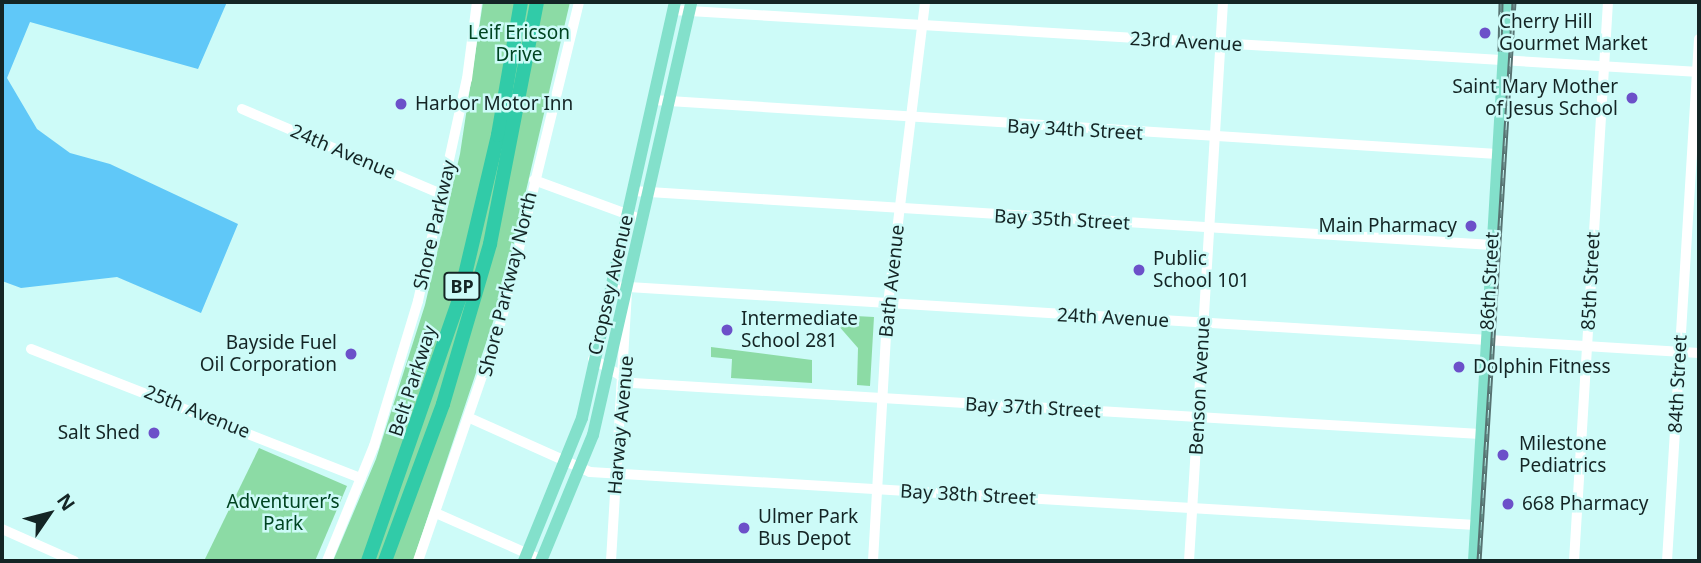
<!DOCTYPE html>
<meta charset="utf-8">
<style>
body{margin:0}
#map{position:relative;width:1701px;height:563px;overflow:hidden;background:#cdfbf8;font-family:"Noto Sans",sans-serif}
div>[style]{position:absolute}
.green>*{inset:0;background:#8cdba5}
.water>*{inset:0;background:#60c8f8}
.minor>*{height:10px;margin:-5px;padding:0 5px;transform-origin:5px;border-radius:5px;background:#fff}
.major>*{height:12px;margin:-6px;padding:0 6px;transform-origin:6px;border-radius:6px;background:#83e0cb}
.highway>*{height:14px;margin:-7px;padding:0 7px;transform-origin:7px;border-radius:7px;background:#31cba8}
.rail>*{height:5px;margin-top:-2.5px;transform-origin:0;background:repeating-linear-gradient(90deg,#cdfbf8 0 8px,#577372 0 16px);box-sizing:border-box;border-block:2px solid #577372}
.dots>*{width:19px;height:19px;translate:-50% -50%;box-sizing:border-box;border:4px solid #cdfbf8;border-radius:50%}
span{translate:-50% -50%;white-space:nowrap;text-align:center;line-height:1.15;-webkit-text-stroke:5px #cdfbf8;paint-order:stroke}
.shield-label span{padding:2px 5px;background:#cdfbf8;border:2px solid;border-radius:5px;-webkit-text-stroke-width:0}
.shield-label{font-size:18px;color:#142525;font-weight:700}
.poi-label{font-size:19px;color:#142525}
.left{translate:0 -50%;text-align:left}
.right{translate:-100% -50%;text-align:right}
.park-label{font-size:19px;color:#004421}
.street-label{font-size:19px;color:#142525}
.frame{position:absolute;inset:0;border:4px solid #142525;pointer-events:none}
.north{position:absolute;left:14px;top:479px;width:70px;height:70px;-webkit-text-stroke:5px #cdfbf8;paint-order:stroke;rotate:55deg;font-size:19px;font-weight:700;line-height:28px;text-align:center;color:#142525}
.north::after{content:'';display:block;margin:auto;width:24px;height:32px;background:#142525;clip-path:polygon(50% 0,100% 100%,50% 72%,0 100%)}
</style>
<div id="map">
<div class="green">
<div style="clip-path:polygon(483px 2px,570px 2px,501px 298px,413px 561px,333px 561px,376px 459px,425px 305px,460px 154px)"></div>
<div style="clip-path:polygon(837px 315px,874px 317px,870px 386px,857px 385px,858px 348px,837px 324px)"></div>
<div style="clip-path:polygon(711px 347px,812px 360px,812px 383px,731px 378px,732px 359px,711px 357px)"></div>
<div style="clip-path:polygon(259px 448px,347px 486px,315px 561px,204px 561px)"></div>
</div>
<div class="water">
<div style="clip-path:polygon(2px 2px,227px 2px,198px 69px,30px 22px,7px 78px,37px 129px,70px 153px,110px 164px,238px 224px,201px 313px,117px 277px,21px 288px,2px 281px)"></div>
</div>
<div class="minor">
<div style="left:673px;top:10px;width:1028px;rotate:3.46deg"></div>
<div style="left:653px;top:100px;width:846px;rotate:3.66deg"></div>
<div style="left:242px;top:109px;width:220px;rotate:23.1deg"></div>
<div style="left:534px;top:180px;width:116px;rotate:20.2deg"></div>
<div style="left:633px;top:191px;width:861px;rotate:3.6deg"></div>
<div style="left:612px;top:286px;width:1089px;rotate:3.53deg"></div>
<div style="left:31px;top:349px;width:354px;rotate:21.4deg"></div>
<div style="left:593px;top:359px;width:47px;rotate:31deg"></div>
<div style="left:633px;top:383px;width:849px;rotate:3.45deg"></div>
<div style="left:472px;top:419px;width:129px;rotate:24.2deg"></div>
<div style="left:590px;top:472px;width:887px;rotate:3.43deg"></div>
<div style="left:438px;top:514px;width:116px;rotate:23.9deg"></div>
<div style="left:2px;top:529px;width:79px;rotate:24deg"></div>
<div style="left:327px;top:561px;width:124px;rotate:-67.8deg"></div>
<div style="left:374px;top:446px;width:152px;rotate:-73.1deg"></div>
<div style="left:418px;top:301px;width:227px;rotate:-77.6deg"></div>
<div style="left:467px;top:79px;width:78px;rotate:-82.6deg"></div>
<div style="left:418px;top:561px;width:257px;rotate:-70.9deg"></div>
<div style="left:502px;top:318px;width:325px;rotate:-76.3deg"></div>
<div style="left:611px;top:561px;width:271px;rotate:-86.6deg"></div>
<div style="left:873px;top:561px;width:257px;rotate:-86.7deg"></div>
<div style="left:888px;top:304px;width:304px;rotate:-83deg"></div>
<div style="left:1189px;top:561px;width:560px;rotate:-86.52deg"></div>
<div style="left:1574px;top:561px;width:560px;rotate:-86.52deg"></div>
<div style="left:1667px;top:561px;width:523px;rotate:-86.49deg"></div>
</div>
<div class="major">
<div style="left:524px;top:561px;width:154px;rotate:-67.9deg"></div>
<div style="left:582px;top:418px;width:426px;rotate:-77.4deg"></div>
<div style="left:541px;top:561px;width:136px;rotate:-67.6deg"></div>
<div style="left:593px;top:435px;width:444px;rotate:-77.2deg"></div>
<div style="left:1474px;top:561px;width:560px;rotate:-86.62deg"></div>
</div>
<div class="highway">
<div style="left:368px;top:561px;width:276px;rotate:-70.8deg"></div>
<div style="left:459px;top:300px;width:170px;rotate:-76.7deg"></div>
<div style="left:498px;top:135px;width:135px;rotate:-80.2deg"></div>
<div style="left:385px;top:561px;width:167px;rotate:-69.7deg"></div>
<div style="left:443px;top:404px;width:167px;rotate:-73.6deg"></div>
<div style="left:490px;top:244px;width:247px;rotate:-79deg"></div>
</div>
<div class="rail">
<div style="left:1500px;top:51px;width:49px;rotate:-88.8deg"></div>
<div style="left:1479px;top:561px;width:560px;rotate:-86.42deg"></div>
</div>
<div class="dots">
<div style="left:1485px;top:33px;background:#6c50c9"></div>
<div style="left:1632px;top:98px;background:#6c50c9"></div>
<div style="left:401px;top:104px;background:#6c50c9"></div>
<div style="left:1471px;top:226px;background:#6c50c9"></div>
<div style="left:1139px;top:270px;background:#6c50c9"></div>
<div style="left:727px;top:330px;background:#6c50c9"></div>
<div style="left:351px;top:354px;background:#6c50c9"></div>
<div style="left:1459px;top:367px;background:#6c50c9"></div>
<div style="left:154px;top:433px;background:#6c50c9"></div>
<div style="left:1503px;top:455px;background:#6c50c9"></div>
<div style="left:1508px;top:504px;background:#6c50c9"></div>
<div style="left:744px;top:528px;background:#6c50c9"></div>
</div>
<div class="shield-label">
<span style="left:462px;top:286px">BP</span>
</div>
<div class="poi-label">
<span class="left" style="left:1499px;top:33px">Cherry Hill<br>Gourmet Market</span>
<span class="right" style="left:1618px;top:98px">Saint Mary Mother<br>of Jesus School</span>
<span class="left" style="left:415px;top:104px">Harbor Motor Inn</span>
<span class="right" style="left:1457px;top:226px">Main Pharmacy</span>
<span class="left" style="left:1153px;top:270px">Public<br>School 101</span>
<span class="left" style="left:741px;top:330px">Intermediate<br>School 281</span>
<span class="right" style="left:337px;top:354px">Bayside Fuel<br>Oil Corporation</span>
<span class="left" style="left:1473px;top:367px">Dolphin Fitness</span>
<span class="right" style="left:140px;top:433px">Salt Shed</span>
<span class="left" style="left:1519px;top:455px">Milestone<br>Pediatrics</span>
<span class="left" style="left:1522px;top:504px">668 Pharmacy</span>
<span class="left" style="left:758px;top:528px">Ulmer Park<br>Bus Depot</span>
</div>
<div class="park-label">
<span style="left:519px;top:44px">Leif Ericson<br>Drive</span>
<span style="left:283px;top:513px">Adventurer’s<br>Park</span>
</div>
<div class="street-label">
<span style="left:1186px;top:42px;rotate:3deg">23rd Avenue</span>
<span style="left:1075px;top:130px;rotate:3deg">Bay 34th Street</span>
<span style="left:343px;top:152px;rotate:23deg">24th Avenue</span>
<span style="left:1062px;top:220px;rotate:3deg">Bay 35th Street</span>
<span style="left:435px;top:225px;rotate:-77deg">Shore Parkway</span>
<span style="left:892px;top:281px;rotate:-84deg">Bath Avenue</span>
<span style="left:1490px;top:281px;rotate:-87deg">86th Street</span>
<span style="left:1591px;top:281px;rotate:-87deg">85th Street</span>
<span style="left:508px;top:284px;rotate:-76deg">Shore Parkway North</span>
<span style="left:611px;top:285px;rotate:-77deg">Cropsey Avenue</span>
<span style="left:1113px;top:318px;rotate:3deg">24th Avenue</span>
<span style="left:413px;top:381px;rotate:-72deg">Belt Parkway</span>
<span style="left:1678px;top:384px;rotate:-87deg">84th Street</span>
<span style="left:1200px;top:386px;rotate:-87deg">Benson Avenue</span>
<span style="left:1033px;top:408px;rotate:3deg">Bay 37th Street</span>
<span style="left:197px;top:412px;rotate:22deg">25th Avenue</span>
<span style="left:621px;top:425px;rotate:-85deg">Harway Avenue</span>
<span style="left:968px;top:495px;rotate:3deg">Bay 38th Street</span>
</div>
<div class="frame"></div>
<div class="north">N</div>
</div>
